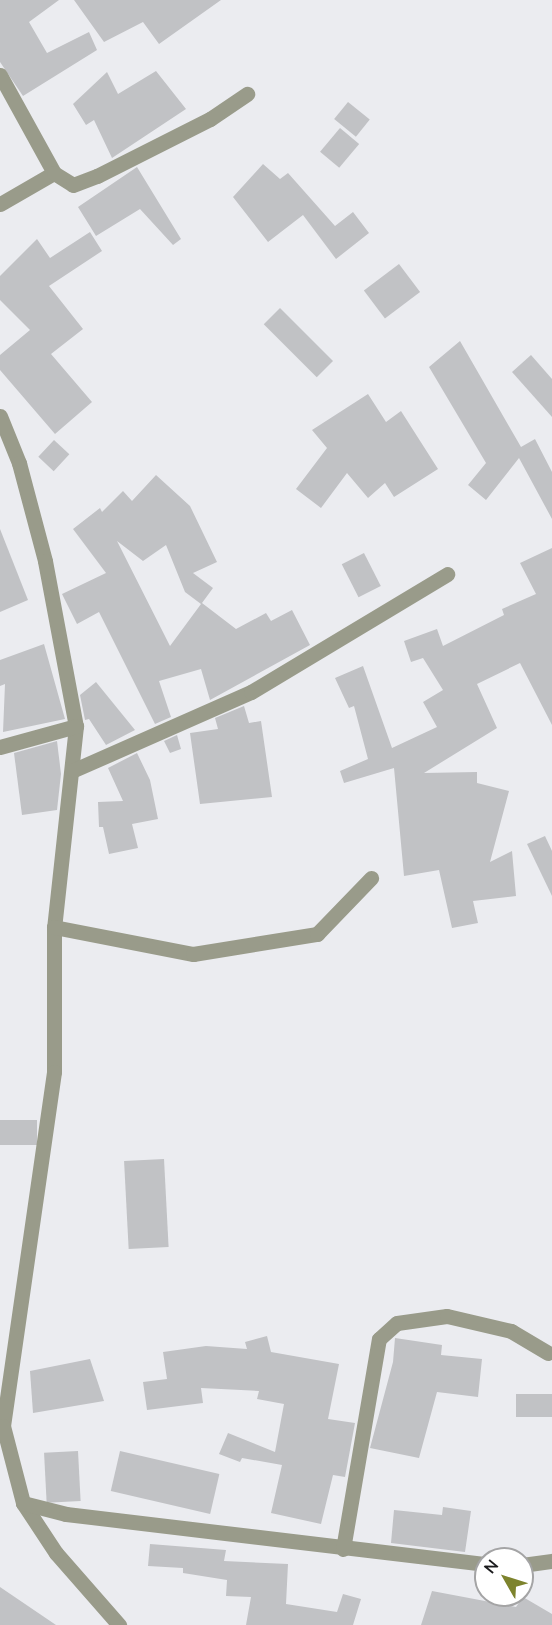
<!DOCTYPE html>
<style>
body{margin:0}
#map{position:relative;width:552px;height:1625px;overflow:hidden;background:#ebecf0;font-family:"Nunito Sans",sans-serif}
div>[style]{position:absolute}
.building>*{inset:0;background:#c1c2c5;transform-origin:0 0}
.street>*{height:15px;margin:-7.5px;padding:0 7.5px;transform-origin:7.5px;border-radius:7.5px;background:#999b8a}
span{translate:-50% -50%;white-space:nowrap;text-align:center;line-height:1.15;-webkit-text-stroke:4.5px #fff;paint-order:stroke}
.north{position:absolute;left:474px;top:1547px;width:60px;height:60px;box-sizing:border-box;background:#fff;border:2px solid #a4a4a5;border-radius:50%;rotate:309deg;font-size:16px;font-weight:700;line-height:24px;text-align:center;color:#1b1b1d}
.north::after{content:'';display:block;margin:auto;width:21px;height:27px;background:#7d832d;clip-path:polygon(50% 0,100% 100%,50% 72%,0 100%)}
</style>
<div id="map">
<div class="building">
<div style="clip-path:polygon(0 0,59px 0,29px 22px,47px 53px,89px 32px,97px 50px,23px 96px,0 62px)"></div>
<div style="clip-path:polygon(74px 0,221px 0,159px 44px,143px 22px,104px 42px)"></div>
<div style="clip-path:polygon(156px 71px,186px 109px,112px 158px,94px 120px,86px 125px,73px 104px,107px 72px,118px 94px)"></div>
<div style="left:348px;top:102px;width:28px;height:22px;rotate:39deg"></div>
<div style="left:340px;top:128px;width:25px;height:31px;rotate:40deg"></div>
<div style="clip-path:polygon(263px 164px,280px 179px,288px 173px,335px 226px,353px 212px,369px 233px,336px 259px,303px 215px,268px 242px,233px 197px)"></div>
<div style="clip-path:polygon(137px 167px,181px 239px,173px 245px,140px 209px,96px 236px,78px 207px)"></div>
<div style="clip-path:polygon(90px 232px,102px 251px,49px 286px,83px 329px,51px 354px,92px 402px,55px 434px,0 370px,0 355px,30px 330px,0 300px,0 276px,37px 239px,50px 258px)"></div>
<div style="left:399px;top:264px;width:35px;height:44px;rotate:53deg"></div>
<div style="left:280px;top:308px;width:75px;height:23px;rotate:45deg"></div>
<div style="clip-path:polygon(460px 341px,521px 447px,535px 439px,552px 472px,552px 519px,519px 458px,486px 500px,468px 485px,486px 463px,429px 367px)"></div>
<div style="clip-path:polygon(531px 355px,552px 379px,552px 417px,512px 372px)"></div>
<div style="clip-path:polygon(368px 394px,386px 422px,401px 411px,438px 469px,394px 497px,385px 483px,368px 498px,347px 473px,321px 508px,296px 489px,327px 448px,312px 430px)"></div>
<div style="left:54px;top:440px;width:21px;height:23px;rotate:43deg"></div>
<div style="clip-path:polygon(evenodd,156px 475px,190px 506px,217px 562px,193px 573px,213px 588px,202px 603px,236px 629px,266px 613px,271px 621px,292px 610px,310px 645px,210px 700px,201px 669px,159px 681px,171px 717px,155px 724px,99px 612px,77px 624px,62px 594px,106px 573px,73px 529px,100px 508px,102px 512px,123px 491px,132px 501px,156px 475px,117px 541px,143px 561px,166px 545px,185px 592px,201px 604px,170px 646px,117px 541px)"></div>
<div style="clip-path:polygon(0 529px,28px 600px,0 612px)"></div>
<div style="clip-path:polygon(552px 548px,552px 725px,520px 663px,477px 684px,497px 728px,424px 773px,477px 772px,477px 783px,509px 791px,490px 862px,512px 851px,516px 896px,473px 901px,478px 923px,452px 928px,439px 870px,404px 876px,394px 768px,344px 783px,340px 771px,368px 759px,354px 706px,349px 708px,335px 678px,363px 666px,392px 748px,437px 727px,423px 702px,443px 690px,423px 658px,411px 662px,404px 641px,437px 629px,443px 646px,504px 615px,502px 609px,536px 594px,520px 563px)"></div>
<div style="left:364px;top:553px;width:37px;height:25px;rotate:63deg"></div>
<div style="clip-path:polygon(44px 644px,65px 719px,3px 732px,5px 684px,0 686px,0 660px)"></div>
<div style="clip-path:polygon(96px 682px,135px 730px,106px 745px,89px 719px,85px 720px,80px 695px)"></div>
<div style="clip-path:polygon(244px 706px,249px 723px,261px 721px,272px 797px,200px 804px,190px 733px,218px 729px,215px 718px)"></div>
<div style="clip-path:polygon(177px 735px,181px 749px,170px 753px,164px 741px)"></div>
<div style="clip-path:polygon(57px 741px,61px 774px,57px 810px,22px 815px,14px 753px)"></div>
<div style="clip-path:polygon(137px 753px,150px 780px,158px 819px,132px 824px,138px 848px,109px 854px,103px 827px,99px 827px,98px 802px,123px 801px,108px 768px)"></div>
<div style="clip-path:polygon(545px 836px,552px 851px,552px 896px,527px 844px)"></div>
<div style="left:0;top:1120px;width:37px;height:25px"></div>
<div style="left:164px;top:1159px;width:88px;height:40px;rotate:87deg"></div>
<div style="clip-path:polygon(267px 1336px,271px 1352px,339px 1364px,328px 1419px,355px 1423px,345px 1477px,333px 1475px,321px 1524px,271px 1513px,282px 1465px,242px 1458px,240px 1462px,219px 1454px,228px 1433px,275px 1452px,284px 1404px,257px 1399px,259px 1391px,201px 1388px,203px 1403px,147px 1410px,143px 1382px,167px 1379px,163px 1352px,206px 1346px,247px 1349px,245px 1342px)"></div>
<div style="clip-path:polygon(395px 1338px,442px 1345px,441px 1355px,482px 1359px,478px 1397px,437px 1392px,419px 1458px,370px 1448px,393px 1362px)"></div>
<div style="clip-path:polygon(90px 1359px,104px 1401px,33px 1413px,30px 1371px)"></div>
<div style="left:516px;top:1394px;width:36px;height:23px"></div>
<div style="left:78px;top:1451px;width:50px;height:34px;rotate:87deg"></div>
<div style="left:120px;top:1451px;width:102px;height:41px;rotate:13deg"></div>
<div style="clip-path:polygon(443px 1507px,471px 1511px,465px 1552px,391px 1543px,394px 1510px,442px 1515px)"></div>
<div style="clip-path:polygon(150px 1544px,226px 1550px,224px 1561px,288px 1564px,286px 1604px,337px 1612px,343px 1594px,361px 1599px,353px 1625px,246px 1625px,251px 1597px,226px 1596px,227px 1580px,183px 1573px,183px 1568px,148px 1566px)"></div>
<div style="clip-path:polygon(0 1587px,56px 1625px,0 1625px)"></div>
<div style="clip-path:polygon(432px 1591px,516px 1607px,523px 1597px,552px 1614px,552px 1625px,421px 1625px)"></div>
</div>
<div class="street">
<div style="left:0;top:75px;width:112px;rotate:61.1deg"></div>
<div style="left:0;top:204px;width:62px;rotate:-29.9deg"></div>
<div style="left:54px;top:173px;width:22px;rotate:32deg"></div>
<div style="left:73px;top:185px;width:26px;rotate:-21deg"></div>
<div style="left:97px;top:176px;width:127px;rotate:-26.8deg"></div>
<div style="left:210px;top:119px;width:45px;rotate:-34deg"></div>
<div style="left:0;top:416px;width:51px;rotate:68deg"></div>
<div style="left:19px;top:463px;width:101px;rotate:75.1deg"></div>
<div style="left:45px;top:561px;width:168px;rotate:79.4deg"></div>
<div style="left:76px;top:726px;width:202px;rotate:96.2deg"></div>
<div style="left:54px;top:927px;width:145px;rotate:90deg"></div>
<div style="left:54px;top:1072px;width:358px;rotate:98.2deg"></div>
<div style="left:3px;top:1426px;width:80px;rotate:75.4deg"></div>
<div style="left:23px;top:1503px;width:60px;rotate:56.6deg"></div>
<div style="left:56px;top:1553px;width:96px;rotate:48.8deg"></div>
<div style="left:0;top:747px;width:79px;rotate:-15.4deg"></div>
<div style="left:74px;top:770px;width:193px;rotate:-23.8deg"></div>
<div style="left:251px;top:692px;width:229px;rotate:-31deg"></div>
<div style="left:54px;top:927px;width:142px;rotate:11deg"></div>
<div style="left:193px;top:954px;width:126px;rotate:-9.2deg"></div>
<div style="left:317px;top:934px;width:78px;rotate:-46deg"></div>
<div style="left:23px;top:1503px;width:44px;rotate:14.3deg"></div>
<div style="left:66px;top:1514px;width:423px;rotate:6.8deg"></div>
<div style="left:343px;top:1549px;width:213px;rotate:-80.3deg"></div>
<div style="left:379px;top:1339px;width:24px;rotate:-42deg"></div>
<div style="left:397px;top:1323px;width:50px;rotate:-8deg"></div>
<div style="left:447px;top:1316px;width:66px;rotate:13.2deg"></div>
<div style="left:511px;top:1331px;width:43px;rotate:30.7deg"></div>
<div style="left:522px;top:1565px;width:30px;rotate:-8deg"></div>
</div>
<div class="north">N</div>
</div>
